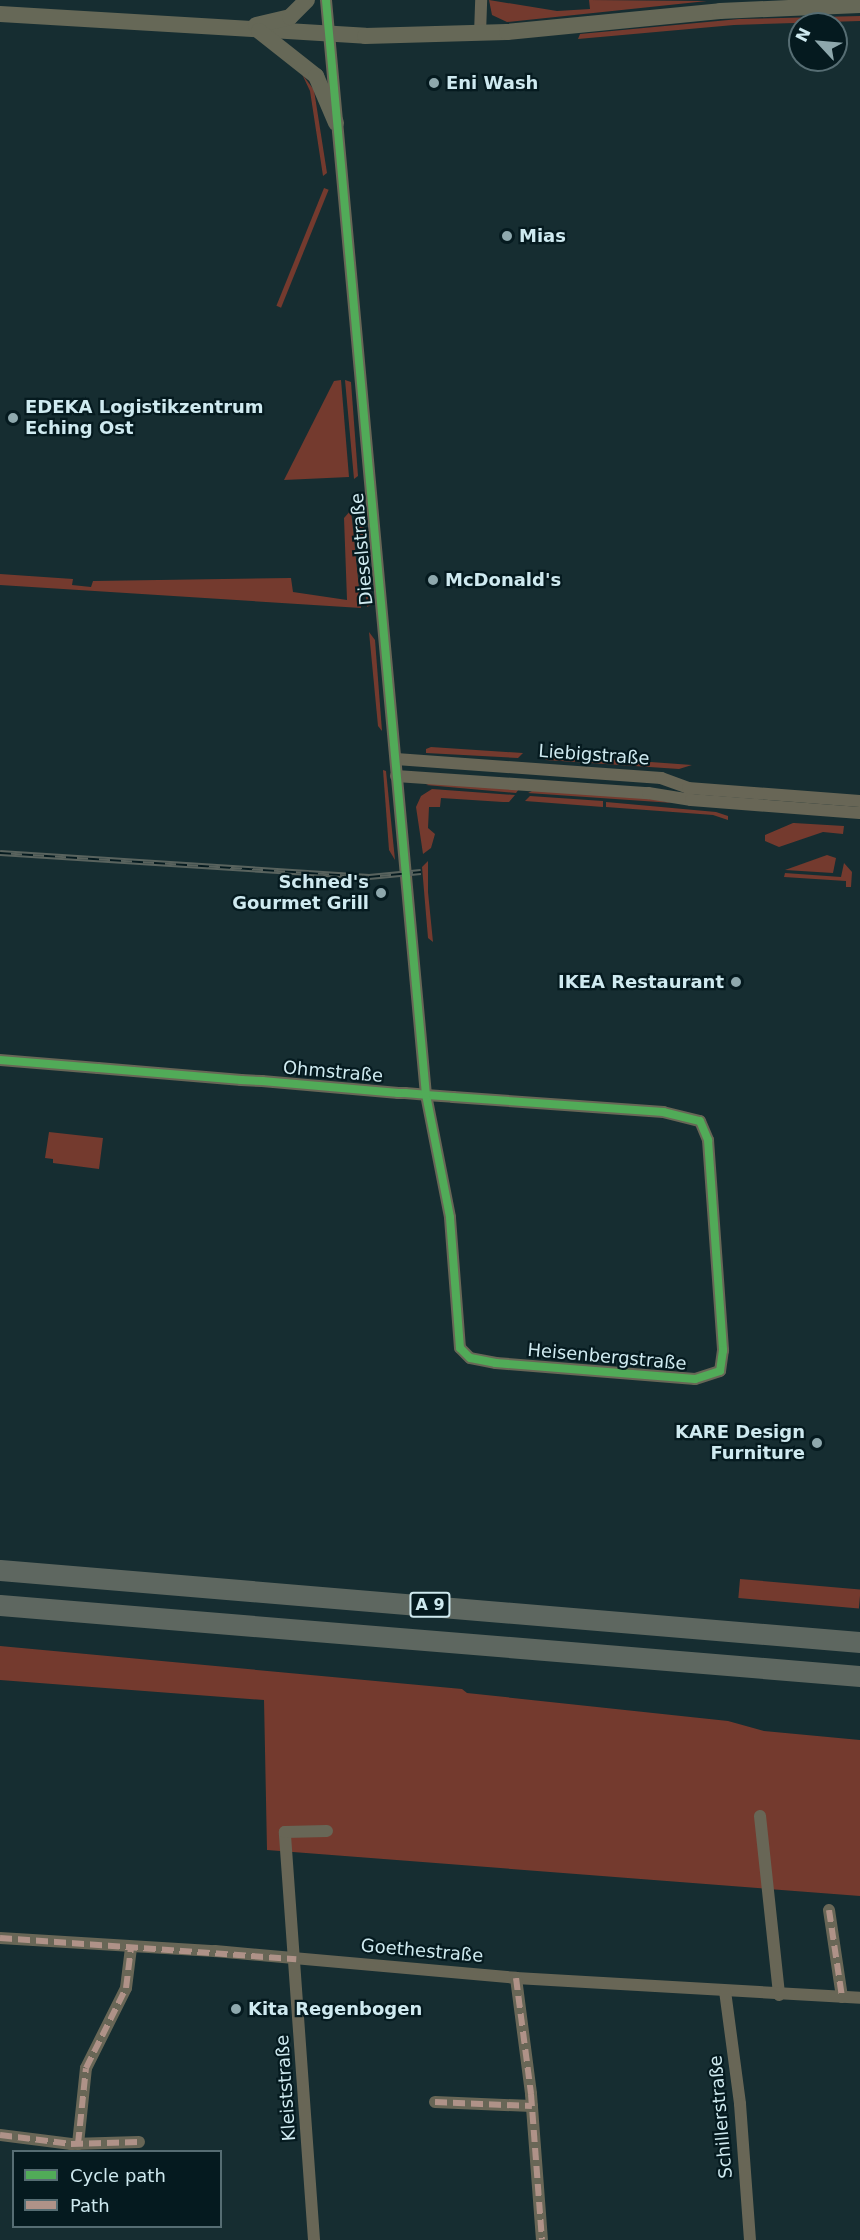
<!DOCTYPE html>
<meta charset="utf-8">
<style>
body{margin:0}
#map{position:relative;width:860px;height:2240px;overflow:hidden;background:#162d31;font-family:"DejaVu Sans",sans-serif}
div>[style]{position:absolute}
.green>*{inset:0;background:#743a2e;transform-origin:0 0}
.street>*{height:12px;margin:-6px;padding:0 6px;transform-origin:6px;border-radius:6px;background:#686656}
.secondary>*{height:16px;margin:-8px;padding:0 8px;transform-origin:8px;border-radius:8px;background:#666857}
.highway>*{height:21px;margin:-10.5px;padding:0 10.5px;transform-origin:10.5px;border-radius:10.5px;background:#5e6760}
.rail>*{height:6px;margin-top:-3px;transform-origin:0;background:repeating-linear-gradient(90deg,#051a1f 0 11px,#59635e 0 22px);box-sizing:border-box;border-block:2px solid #59635e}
.quiet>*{height:6px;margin-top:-3px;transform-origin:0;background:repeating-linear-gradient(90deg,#af9288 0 12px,transparent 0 18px)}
.cycleway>*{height:8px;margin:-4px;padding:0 4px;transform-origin:4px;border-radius:4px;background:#51ab58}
.dots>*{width:16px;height:16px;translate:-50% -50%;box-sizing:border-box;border:3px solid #051a1f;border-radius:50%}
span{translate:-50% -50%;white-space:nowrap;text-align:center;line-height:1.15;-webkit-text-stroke:4.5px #051a1f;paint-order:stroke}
.shield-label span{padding:2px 4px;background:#051a1f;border:2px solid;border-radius:4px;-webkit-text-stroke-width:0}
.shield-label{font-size:16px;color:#cfeaf0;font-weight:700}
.poi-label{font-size:18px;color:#cfeaf0;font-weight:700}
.left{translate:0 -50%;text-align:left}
.right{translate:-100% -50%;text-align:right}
.street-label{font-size:18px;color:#cfeaf0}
.legend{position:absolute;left:12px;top:2150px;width:210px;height:78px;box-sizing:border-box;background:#051a1f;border:2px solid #566d73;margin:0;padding:8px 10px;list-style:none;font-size:18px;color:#cfeaf0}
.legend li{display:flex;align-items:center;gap:12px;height:30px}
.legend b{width:30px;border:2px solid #566d73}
.north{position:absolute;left:788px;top:12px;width:60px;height:60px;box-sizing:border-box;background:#051a1f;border:2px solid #566d73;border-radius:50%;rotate:296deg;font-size:16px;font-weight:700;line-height:24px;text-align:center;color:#cfeaf0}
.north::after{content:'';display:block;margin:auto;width:21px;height:27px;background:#8ea8ad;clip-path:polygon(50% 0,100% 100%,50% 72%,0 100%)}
</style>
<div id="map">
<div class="green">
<div style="clip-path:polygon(489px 0,557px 11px,590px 9px,589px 0,707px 1px,507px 22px,492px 15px)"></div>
<div style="clip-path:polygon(860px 16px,860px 21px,734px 25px,578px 39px,580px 34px,739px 19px)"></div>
<div style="clip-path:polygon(302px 74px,314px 90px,327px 173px,323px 176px,310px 91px)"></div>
<div style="left:324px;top:188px;width:5px;height:127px;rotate:22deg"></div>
<div style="clip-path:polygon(341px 380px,349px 477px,284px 480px,334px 381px)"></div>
<div style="clip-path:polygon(345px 380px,351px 382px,358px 476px,354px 479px)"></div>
<div style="clip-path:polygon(356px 508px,362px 511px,371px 605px,367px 607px)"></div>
<div style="clip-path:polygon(351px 510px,361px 608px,0 585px,0 574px,73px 579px,72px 585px,91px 587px,93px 581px,291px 578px,293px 592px,347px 600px,344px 518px)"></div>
<div style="clip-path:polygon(369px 632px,375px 640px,382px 731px,378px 726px)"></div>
<div style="clip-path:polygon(431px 747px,523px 753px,518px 758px,426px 753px,426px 749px)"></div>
<div style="clip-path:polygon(540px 754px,692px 765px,679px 769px,546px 760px)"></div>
<div style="clip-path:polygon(383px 770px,386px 771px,395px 860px,389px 850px)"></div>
<div style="clip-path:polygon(434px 782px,519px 789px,516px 793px,426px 785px)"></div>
<div style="clip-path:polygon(432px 789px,515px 795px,509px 802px,503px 802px,441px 798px,440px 807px,429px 807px,428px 828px,435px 834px,431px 848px,423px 854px,416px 807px,421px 796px)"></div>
<div style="clip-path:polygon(534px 790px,642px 797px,673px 803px,528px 793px)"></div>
<div style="clip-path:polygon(530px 796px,603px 801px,603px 807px,525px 801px)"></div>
<div style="clip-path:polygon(606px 802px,716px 812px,728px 816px,728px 820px,713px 815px,606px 807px)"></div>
<div style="clip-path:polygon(793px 823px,794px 823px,844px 826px,843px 834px,823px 832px,779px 847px,765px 841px,765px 835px)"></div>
<div style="clip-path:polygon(827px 855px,836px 858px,833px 873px,785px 870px)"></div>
<div style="clip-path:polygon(428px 861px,428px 892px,433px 942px,428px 938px,422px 867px)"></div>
<div style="clip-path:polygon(844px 863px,852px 872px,851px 887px,846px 887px,846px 881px,784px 877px,785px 873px,841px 877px)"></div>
<div style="clip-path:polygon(49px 1132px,103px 1138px,99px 1169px,53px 1163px,53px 1159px,45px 1158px)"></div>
<div style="left:740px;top:1579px;width:121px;height:19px;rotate:5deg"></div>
<div style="clip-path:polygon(0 1646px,462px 1689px,467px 1693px,728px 1721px,764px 1731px,860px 1740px,860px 1896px,267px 1850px,264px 1700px,0 1680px)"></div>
</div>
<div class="street">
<div style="left:480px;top:34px;width:34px;rotate:-88deg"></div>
<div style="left:396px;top:759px;width:266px;rotate:4.1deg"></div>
<div style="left:661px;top:778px;width:29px;rotate:20deg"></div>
<div style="left:688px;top:788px;width:172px;rotate:4.3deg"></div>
<div style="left:396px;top:776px;width:253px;rotate:3.9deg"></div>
<div style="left:648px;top:793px;width:44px;rotate:9.2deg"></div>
<div style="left:691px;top:800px;width:169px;rotate:4.4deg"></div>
<div style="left:0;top:1060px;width:98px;rotate:4.7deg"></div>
<div style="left:98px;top:1068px;width:144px;rotate:4.8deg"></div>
<div style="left:241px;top:1080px;width:21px;rotate:3deg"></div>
<div style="left:262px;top:1081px;width:137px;rotate:5deg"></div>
<div style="left:398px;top:1093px;width:7px"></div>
<div style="left:405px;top:1093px;width:21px;rotate:5deg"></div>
<div style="left:426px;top:1095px;width:27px;rotate:4deg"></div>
<div style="left:453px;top:1097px;width:211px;rotate:4.1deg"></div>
<div style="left:663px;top:1112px;width:38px;rotate:14deg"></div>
<div style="left:700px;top:1121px;width:21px;rotate:67deg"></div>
<div style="left:708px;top:1140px;width:211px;rotate:85.9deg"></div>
<div style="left:723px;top:1350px;width:21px;rotate:98deg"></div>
<div style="left:720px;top:1371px;width:26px;rotate:162deg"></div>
<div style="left:695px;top:1379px;width:200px;rotate:-175.4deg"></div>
<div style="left:496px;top:1363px;width:26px;rotate:-169deg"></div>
<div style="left:470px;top:1358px;width:14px;rotate:-135deg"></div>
<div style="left:460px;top:1348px;width:131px;rotate:-94.4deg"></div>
<div style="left:450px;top:1217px;width:124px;rotate:-101.1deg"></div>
<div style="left:426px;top:1095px;width:1100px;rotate:-95.22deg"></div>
<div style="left:760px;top:1816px;width:180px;rotate:83.9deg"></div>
<div style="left:829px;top:1910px;width:88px;rotate:81.5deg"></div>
<div style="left:0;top:1938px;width:215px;rotate:3.5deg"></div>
<div style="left:215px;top:1951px;width:302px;rotate:5.1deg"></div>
<div style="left:516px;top:1978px;width:345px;rotate:3.3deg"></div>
<div style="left:516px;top:1978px;width:117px;rotate:82.6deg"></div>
<div style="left:531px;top:2094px;width:146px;rotate:85.7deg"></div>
<div style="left:725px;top:1991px;width:114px;rotate:82.4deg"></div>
<div style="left:740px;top:2104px;width:136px;rotate:85.8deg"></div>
<div style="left:435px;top:2102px;width:97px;rotate:2.4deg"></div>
<div style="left:0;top:2135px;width:72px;rotate:7.2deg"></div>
<div style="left:71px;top:2144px;width:68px;rotate:-1.7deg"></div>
<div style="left:78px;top:2144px;width:76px;rotate:-84deg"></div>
<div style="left:86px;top:2068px;width:89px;rotate:-63.4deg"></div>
<div style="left:126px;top:1988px;width:40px;rotate:-82.9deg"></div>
<div style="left:314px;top:2240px;width:409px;rotate:-94.1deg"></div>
<div style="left:285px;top:1832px;width:42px;rotate:-1.4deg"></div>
</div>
<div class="secondary">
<div style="left:0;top:14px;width:366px;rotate:3.4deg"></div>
<div style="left:365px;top:36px;width:142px;rotate:-1.6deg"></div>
<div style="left:507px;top:32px;width:214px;rotate:-5.6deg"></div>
<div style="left:720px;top:11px;width:140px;rotate:-2.5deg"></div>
<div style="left:256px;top:25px;width:35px;rotate:-13deg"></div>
<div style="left:290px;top:17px;width:24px;rotate:-45deg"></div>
<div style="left:259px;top:31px;width:73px;rotate:38.3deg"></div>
<div style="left:316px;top:76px;width:51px;rotate:66.9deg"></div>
</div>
<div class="highway">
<div style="left:0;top:1570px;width:863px;rotate:4.79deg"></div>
<div style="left:0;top:1605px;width:863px;rotate:4.72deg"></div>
</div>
<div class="rail">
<div style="left:0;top:853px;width:370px;rotate:3.7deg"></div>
<div style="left:369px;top:877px;width:52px;rotate:-5.5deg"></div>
</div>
<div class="quiet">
<div style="left:829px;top:1910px;width:88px;rotate:81.5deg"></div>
<div style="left:0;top:1938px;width:297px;rotate:4.1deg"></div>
<div style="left:516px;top:1978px;width:117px;rotate:82.6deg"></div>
<div style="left:531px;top:2094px;width:146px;rotate:85.7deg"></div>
<div style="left:435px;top:2102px;width:97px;rotate:2.4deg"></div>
<div style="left:0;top:2135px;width:72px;rotate:7.2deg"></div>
<div style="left:71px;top:2144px;width:68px;rotate:-1.7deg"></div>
<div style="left:78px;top:2144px;width:76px;rotate:-84deg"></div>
<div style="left:86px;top:2068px;width:89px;rotate:-63.4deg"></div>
<div style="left:126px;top:1988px;width:40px;rotate:-82.9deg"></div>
</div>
<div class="cycleway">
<div style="left:0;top:1060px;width:98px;rotate:4.7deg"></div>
<div style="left:98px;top:1068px;width:144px;rotate:4.8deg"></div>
<div style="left:241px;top:1080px;width:21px;rotate:3deg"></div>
<div style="left:262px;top:1081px;width:137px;rotate:5deg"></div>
<div style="left:398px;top:1093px;width:7px"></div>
<div style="left:405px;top:1093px;width:21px;rotate:5deg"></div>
<div style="left:426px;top:1095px;width:27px;rotate:4deg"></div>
<div style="left:453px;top:1097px;width:211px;rotate:4.1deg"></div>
<div style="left:663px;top:1112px;width:38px;rotate:14deg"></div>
<div style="left:700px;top:1121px;width:21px;rotate:67deg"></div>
<div style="left:708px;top:1140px;width:211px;rotate:85.9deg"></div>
<div style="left:723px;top:1350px;width:21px;rotate:98deg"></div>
<div style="left:720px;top:1371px;width:26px;rotate:162deg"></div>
<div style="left:695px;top:1379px;width:200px;rotate:-175.4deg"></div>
<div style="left:496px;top:1363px;width:26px;rotate:-169deg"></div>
<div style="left:470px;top:1358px;width:14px;rotate:-135deg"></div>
<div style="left:460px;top:1348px;width:131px;rotate:-94.4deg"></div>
<div style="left:450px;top:1217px;width:124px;rotate:-101.1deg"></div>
<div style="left:426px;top:1095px;width:1100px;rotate:-95.22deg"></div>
</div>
<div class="dots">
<div style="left:434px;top:83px;background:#8ea8ad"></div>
<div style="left:507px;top:236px;background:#8ea8ad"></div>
<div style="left:13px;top:418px;background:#8ea8ad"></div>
<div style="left:433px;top:580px;background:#8ea8ad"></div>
<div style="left:381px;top:893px;background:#8ea8ad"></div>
<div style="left:736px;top:982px;background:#8ea8ad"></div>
<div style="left:817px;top:1443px;background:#8ea8ad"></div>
<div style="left:236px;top:2009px;background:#8ea8ad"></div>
</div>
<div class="shield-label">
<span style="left:430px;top:1605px">A 9</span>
</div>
<div class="poi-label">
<span class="left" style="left:446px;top:83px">Eni Wash</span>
<span class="left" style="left:519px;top:236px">Mias</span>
<span class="left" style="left:25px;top:418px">EDEKA Logistikzentrum<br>Eching Ost</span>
<span class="left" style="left:445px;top:580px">McDonald's</span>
<span class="right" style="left:369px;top:893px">Schned's<br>Gourmet Grill</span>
<span class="right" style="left:724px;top:982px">IKEA Restaurant</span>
<span class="right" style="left:805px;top:1443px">KARE Design<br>Furniture</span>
<span class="left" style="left:248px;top:2009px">Kita Regenbogen</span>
</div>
<div class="street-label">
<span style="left:362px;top:549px;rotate:-95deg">Dieselstraße</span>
<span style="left:594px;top:755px;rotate:4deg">Liebigstraße</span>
<span style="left:333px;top:1072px;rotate:5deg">Ohmstraße</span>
<span style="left:607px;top:1357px;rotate:5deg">Heisenbergstraße</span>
<span style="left:422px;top:1951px;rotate:5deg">Goethestraße</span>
<span style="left:286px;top:2088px;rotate:-94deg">Kleiststraße</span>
<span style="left:721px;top:2117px;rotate:-95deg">Schillerstraße</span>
</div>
<ul class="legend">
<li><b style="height:8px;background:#51ab58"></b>Cycle path</li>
<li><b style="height:8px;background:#af9288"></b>Path</li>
</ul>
<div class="north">N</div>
</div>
